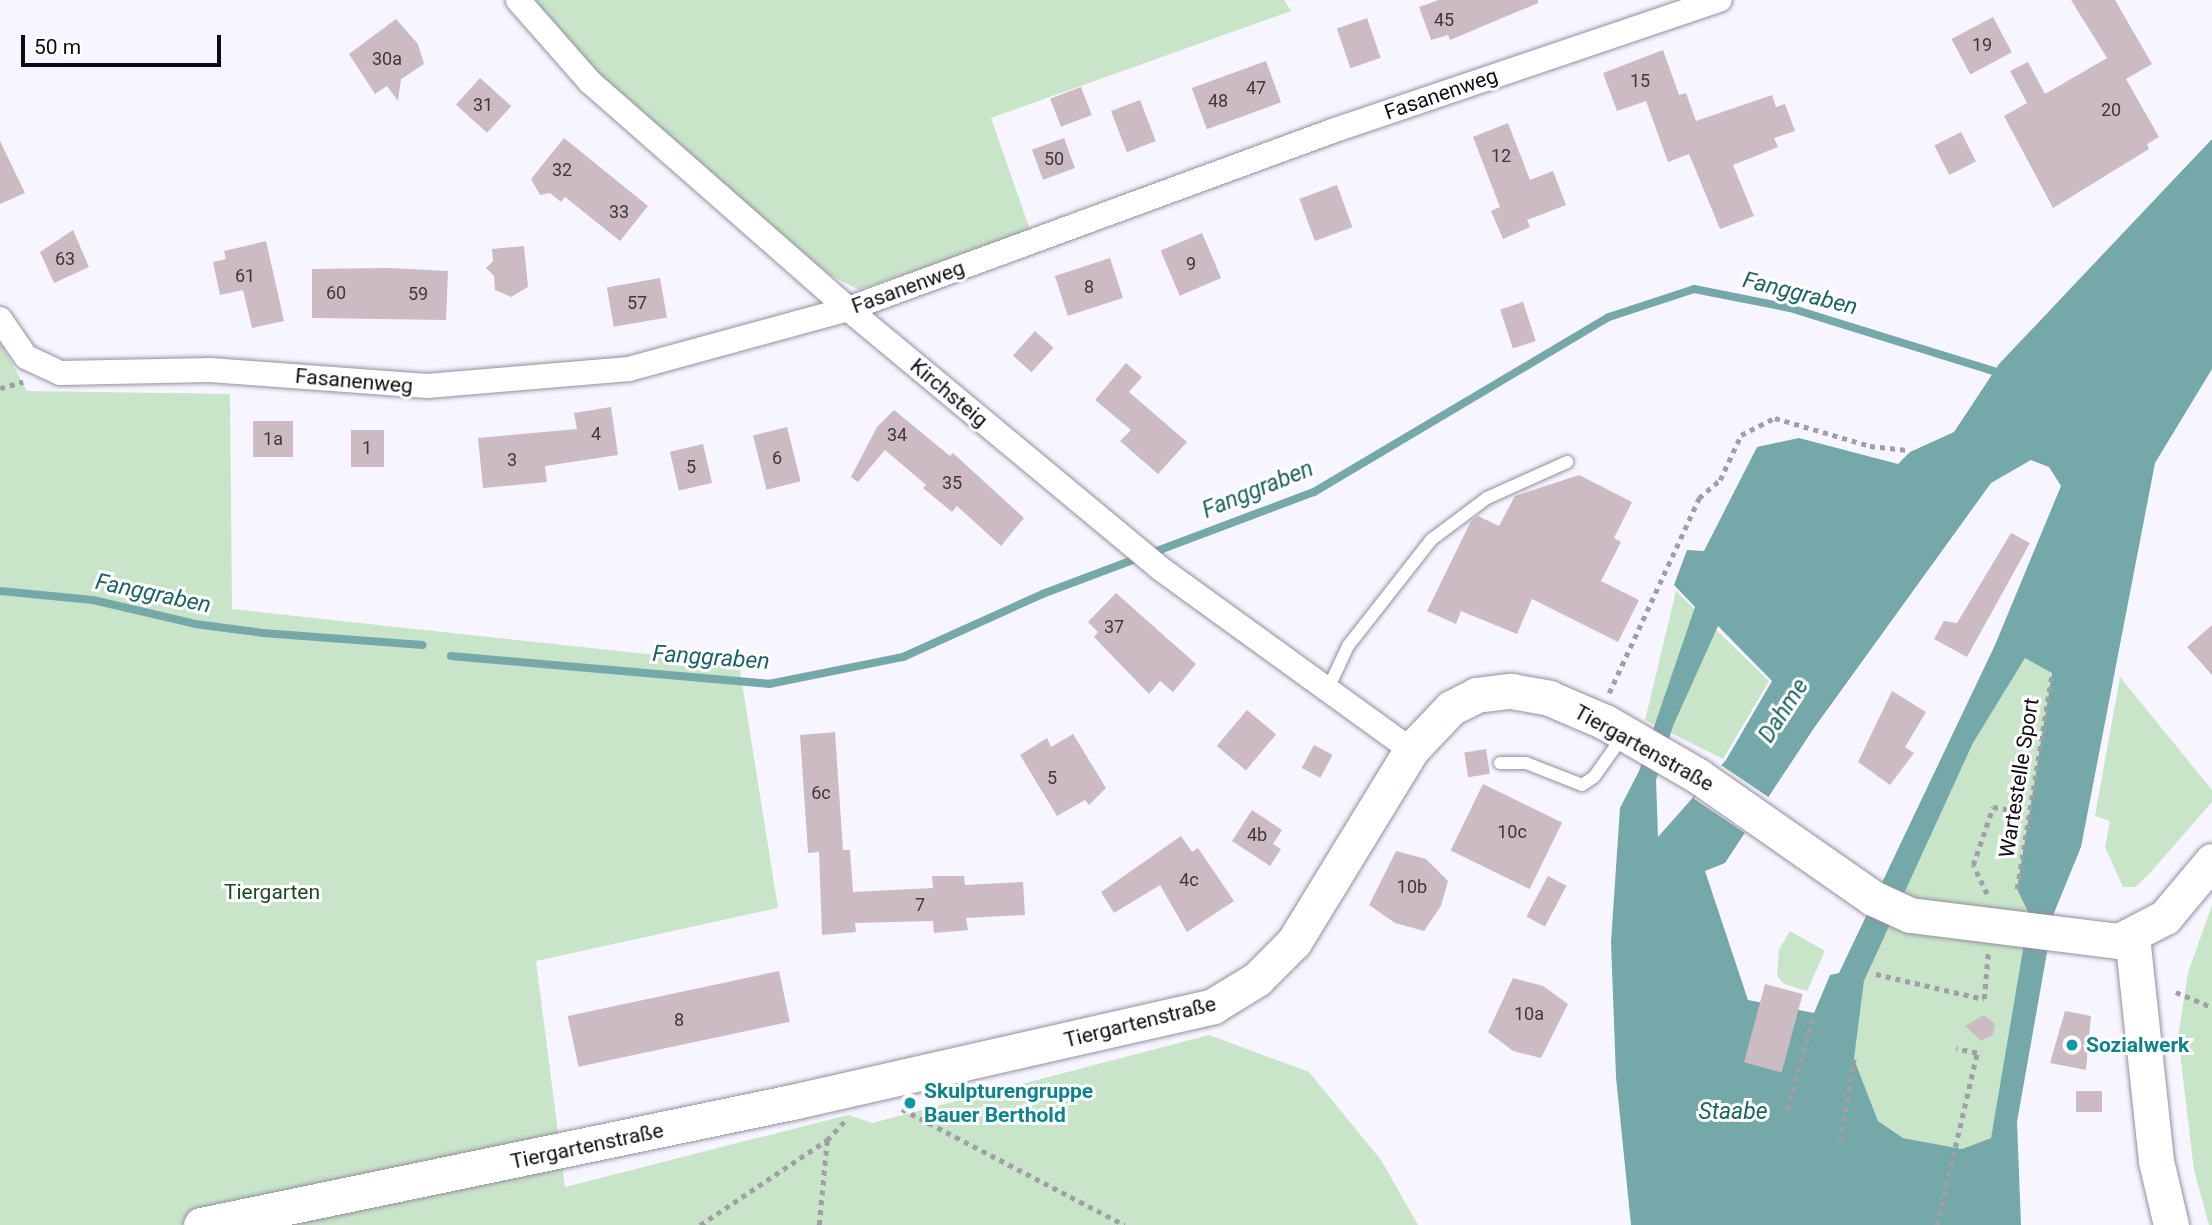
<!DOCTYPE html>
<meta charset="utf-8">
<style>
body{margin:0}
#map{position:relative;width:2212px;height:1225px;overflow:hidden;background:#f7f5ff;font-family:Roboto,sans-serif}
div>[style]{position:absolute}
.green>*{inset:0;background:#c9e5c9}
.water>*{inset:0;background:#75a8a9}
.pier>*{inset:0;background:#f7f5ff;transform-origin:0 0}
.stream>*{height:8px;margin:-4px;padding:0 4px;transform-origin:4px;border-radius:4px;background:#75a8a9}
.building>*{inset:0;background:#ccbbc3;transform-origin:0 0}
.path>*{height:4.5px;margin-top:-2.25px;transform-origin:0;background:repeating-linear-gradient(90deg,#a09ea6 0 5px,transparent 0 10px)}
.roads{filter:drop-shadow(0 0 2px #93909e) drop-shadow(0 0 2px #93909e)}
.lane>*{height:12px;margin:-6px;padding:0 6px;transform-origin:6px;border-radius:6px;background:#fff}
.street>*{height:24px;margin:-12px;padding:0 12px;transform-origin:12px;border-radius:12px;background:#fff}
.secondary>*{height:35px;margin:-17.5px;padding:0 17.5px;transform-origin:17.5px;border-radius:17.5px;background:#fff}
.dots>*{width:19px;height:19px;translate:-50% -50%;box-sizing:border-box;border:4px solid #fff;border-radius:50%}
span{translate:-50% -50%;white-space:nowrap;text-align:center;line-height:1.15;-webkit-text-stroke:6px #fff;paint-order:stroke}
.number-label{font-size:18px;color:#3e383e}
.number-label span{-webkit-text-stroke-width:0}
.street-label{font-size:21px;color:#0e0c12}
.park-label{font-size:21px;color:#1d4920}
.culture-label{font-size:21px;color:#0d838f;font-weight:700}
.left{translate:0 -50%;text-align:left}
.water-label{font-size:23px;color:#1d6264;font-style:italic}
.scale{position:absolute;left:21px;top:35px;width:200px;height:32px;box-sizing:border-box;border:4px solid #0e0c12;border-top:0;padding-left:9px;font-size:21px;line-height:24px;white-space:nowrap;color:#0e0c12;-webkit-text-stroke:5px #fff;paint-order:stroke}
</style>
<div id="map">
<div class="green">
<div style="clip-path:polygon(533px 0,1284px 0,1291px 11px,991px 118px,1030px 230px,859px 290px,830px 275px,655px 128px,573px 49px)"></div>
<div style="clip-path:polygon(0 342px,27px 391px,230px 394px,232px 609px,739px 664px,778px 908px,536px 961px,565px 1187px,848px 1115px,872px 1123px,1209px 1035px,1309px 1072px,1381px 1160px,1418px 1225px,0 1225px)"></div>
<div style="clip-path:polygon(1676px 591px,1769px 681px,1723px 759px,1645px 720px)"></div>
<div style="clip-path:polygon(2025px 657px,2052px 672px,2017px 889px,2029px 914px,1991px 1138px,1962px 1149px,1903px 1138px,1878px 1121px,1854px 1059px,1864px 981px,1973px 743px)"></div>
<div style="clip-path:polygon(2120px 677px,2212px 790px,2212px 802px,2149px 874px,2135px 887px,2123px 887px,2105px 847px,2110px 821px,2095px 816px)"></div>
<div style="clip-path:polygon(2212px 905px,2212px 1225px,2209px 1225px,2194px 1170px,2178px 1037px,2188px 973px)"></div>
<div style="clip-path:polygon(1790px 931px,1825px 951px,1807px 991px,1784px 984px,1777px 976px,1779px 950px)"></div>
</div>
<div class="water">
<div style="clip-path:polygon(evenodd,2212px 139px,2212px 369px,2155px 463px,2081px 847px,2054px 913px,2017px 1122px,2021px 1225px,1631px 1225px,1616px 1077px,1611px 942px,1620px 808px,1639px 771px,1695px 607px,1674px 585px,1687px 550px,1704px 551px,1757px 447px,1799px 438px,1898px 464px,1910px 452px,1954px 432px,1999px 364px,2212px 139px,2031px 460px,2049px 467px,2061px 486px,1995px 645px,1839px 973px,1830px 975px,1814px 1013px,1748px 1000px,1705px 871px,1725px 863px,1814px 728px,1991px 483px,2031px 460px,2212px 139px,1718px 626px,1772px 681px,1726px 760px,1658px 837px,1656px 780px,1673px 726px,1718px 626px,2212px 139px,2025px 658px,2052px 673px,2017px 889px,2029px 914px,1991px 1138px,1962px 1149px,1903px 1138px,1878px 1121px,1854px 1059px,1864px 981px,1973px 743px,2025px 658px)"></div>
</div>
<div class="pier">
<div style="left:1718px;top:763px;width:62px;height:43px;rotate:34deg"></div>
</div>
<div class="stream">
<div style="left:0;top:591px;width:93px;rotate:5.5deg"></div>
<div style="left:93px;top:600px;width:105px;rotate:13.2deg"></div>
<div style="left:195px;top:624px;width:69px;rotate:7.5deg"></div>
<div style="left:263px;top:633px;width:160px;rotate:4.3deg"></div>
<div style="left:451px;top:656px;width:319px;rotate:5deg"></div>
<div style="left:769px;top:684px;width:137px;rotate:-11.4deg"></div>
<div style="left:903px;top:657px;width:156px;rotate:-24.3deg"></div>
<div style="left:1045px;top:593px;width:287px;rotate:-20.6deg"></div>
<div style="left:1314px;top:492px;width:343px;rotate:-30.7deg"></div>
<div style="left:1609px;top:317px;width:89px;rotate:-18.2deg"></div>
<div style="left:1694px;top:289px;width:98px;rotate:11.2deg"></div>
<div style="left:1790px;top:308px;width:226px;rotate:17.2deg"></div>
</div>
<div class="building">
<div style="clip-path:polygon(1439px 0,1538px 0,1538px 3px,1450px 40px,1448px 35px,1431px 40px,1419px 7px)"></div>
<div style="clip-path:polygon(2071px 0,2115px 0,2152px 64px,2126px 79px,2159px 137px,2147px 144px,2149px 149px,2053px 208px,2004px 116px,2027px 103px,2010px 71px,2028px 62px,2045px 94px,2107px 58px)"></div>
<div style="left:1993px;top:17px;width:40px;height:47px;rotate:62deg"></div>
<div style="left:1367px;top:18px;width:42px;height:32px;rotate:71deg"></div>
<div style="clip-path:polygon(396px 19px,418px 44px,424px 64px,401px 79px,398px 101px,387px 86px,375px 94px,349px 54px)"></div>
<div style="clip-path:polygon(1663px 50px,1679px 95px,1686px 93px,1696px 121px,1772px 95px,1776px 107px,1785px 104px,1795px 131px,1774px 138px,1778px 147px,1733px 165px,1754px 216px,1720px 229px,1689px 154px,1668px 162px,1646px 101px,1617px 111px,1603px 73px)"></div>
<div style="left:1266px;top:61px;width:44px;height:79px;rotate:70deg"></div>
<div style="left:480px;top:78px;width:42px;height:36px;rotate:42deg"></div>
<div style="left:1081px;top:87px;width:30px;height:33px;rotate:69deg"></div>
<div style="left:1140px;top:100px;width:44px;height:31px;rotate:69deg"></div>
<div style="clip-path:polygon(1508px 123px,1530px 180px,1553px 171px,1566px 205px,1527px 220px,1530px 227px,1503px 239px,1491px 211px,1500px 207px,1473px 137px)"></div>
<div style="left:1961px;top:132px;width:33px;height:30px;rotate:63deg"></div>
<div style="clip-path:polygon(564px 138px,648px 206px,620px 241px,565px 197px,561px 202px,550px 193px,540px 195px,531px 179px)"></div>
<div style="left:1064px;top:138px;width:32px;height:34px;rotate:70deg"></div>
<div style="clip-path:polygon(0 141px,25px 193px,0 204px)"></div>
<div style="left:1337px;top:185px;width:45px;height:40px;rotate:70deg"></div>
<div style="clip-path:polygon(73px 230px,89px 267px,54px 283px,40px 252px)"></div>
<div style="left:1202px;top:233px;width:49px;height:45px;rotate:67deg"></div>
<div style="clip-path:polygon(266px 241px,284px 321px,252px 328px,243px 290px,220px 295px,213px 262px,226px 259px,224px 251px)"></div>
<div style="clip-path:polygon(524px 246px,528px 287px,511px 297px,495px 290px,494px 276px,486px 268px,493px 261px,492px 249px)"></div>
<div style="left:1110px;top:258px;width:42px;height:58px;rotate:72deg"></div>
<div style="clip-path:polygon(391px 268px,448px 271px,446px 320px,312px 318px,312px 269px)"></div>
<div style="left:660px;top:278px;width:40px;height:54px;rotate:80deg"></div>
<div style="left:1523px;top:302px;width:41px;height:24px;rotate:72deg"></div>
<div style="left:1035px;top:331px;width:25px;height:33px;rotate:42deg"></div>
<div style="clip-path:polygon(1126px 363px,1142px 377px,1129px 392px,1187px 442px,1158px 474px,1120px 441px,1131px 430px,1095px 400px)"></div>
<div style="clip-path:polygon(611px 407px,618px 455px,545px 466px,547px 482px,483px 488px,478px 438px,577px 429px,574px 413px)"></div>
<div style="clip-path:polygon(894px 410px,950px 456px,953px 453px,1024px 518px,1001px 546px,957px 506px,952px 512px,923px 488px,926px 485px,885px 450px,858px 482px,851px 477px,877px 427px)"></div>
<div style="left:253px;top:421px;width:40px;height:36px"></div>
<div style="left:787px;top:427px;width:56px;height:35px;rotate:76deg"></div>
<div style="left:351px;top:430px;width:33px;height:37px"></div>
<div style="left:703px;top:444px;width:40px;height:34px;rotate:77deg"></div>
<div style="clip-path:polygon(1579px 475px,1632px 502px,1614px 538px,1621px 542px,1601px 581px,1639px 600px,1618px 642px,1532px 599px,1517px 634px,1461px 611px,1456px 624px,1427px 611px,1471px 521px,1478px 516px,1499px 526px,1515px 496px)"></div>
<div style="clip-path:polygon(2011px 533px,2030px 543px,1967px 657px,1934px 639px,1944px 621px,1957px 623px)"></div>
<div style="clip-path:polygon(1116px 593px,1196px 664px,1173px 692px,1160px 681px,1149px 694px,1094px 637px,1098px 632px,1088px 622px)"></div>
<div style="clip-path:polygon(2212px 625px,2212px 675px,2187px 647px)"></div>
<div style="clip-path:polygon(1892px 691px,1926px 712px,1905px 747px,1914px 753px,1890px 785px,1858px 762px)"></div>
<div style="left:1247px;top:710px;width:38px;height:47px;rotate:40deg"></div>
<div style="clip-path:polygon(835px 732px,843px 850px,850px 850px,853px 892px,933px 888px,932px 876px,964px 876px,965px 885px,1023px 882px,1025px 915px,966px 918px,968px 930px,934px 933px,933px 921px,855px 923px,856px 932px,822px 935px,819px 852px,808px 853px,800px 735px)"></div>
<div style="clip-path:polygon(1073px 734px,1106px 788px,1089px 805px,1085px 800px,1057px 816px,1020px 755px,1047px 738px,1051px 747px)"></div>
<div style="left:1314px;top:745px;width:21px;height:26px;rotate:28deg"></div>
<div style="left:1486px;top:749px;width:25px;height:22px;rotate:81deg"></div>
<div style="left:1483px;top:784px;width:88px;height:74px;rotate:26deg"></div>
<div style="clip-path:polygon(1252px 810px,1282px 830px,1273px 844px,1281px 849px,1270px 866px,1232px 841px)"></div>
<div style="clip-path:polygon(1181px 836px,1192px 852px,1198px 848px,1234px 901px,1187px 932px,1160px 885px,1114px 913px,1101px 892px)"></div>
<div style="clip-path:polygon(1396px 851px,1426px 859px,1448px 881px,1441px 906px,1424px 931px,1395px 923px,1369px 905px)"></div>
<div style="left:1548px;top:876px;width:21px;height:46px;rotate:28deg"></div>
<div style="left:779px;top:971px;width:52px;height:216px;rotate:78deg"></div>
<div style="clip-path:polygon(1513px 978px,1543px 986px,1568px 1004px,1541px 1058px,1513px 1051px,1488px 1032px)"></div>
<div style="left:1765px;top:984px;width:39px;height:81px;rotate:15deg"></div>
<div style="clip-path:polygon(2065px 1011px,2091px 1016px,2086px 1070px,2050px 1063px)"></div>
<div style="clip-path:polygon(1984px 1015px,1995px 1024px,1993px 1035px,1981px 1041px,1965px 1026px)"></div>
<div style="left:2076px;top:1091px;width:26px;height:21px"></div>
</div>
<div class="path">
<div style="left:0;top:388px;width:24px;rotate:-15deg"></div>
<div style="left:1609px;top:693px;width:215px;rotate:-65.2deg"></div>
<div style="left:1699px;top:498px;width:28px;rotate:-41deg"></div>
<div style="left:1720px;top:480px;width:50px;rotate:-65deg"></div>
<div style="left:1741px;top:435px;width:38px;rotate:-27deg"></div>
<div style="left:1775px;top:418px;width:99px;rotate:16.4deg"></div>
<div style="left:1870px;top:446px;width:38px;rotate:6deg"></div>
<div style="left:2017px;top:889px;width:220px;rotate:-80.8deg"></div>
<div style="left:1987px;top:894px;width:32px;rotate:-116deg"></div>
<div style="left:1973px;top:865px;width:61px;rotate:-71deg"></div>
<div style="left:1993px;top:807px;width:31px;rotate:9deg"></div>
<div style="left:1876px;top:974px;width:111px;rotate:13deg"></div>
<div style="left:1984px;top:999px;width:46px;rotate:-85deg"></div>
<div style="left:2176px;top:992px;width:39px;rotate:23deg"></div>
<div style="left:902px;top:1109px;width:251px;rotate:27.5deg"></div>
<div style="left:1787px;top:1110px;width:101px;rotate:-74.4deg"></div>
<div style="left:1840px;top:1141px;width:83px;rotate:-80.3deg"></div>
<div style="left:700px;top:1225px;width:153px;rotate:-33.8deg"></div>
<div style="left:827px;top:1140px;width:25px;rotate:-47deg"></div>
<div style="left:819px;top:1225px;width:85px;rotate:-84.6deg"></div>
<div style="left:1937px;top:1225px;width:177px;rotate:-76.9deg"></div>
<div style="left:1977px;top:1053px;width:21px;rotate:-169deg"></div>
</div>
<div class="roads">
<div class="lane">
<div style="left:1327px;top:691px;width:50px;rotate:-65deg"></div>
<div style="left:1348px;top:646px;width:135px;rotate:-51.9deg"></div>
<div style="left:1431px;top:540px;width:70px;rotate:-36.9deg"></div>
<div style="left:1487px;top:498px;width:88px;rotate:-24.2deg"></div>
<div style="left:1500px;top:763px;width:26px"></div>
<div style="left:1526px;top:763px;width:60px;rotate:21.4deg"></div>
<div style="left:1582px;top:785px;width:14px;rotate:-34deg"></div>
<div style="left:1594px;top:777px;width:50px;rotate:-54.7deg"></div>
</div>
<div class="street">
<div style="left:518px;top:0;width:109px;rotate:48.7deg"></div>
<div style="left:590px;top:82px;width:344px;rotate:41.3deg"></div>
<div style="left:848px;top:309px;width:407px;rotate:39.7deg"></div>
<div style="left:1161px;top:569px;width:309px;rotate:35.9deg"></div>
<div style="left:0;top:319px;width:46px;rotate:55.6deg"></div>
<div style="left:26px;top:357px;width:38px;rotate:25deg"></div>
<div style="left:61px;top:373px;width:149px;rotate:-1.2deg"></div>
<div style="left:210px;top:370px;width:218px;rotate:4.2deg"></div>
<div style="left:427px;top:386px;width:203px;rotate:-4.8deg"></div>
<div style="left:629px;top:369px;width:227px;rotate:-15.3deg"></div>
<div style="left:848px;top:309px;width:519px;rotate:-20.18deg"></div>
<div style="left:1335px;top:130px;width:406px;rotate:-18.7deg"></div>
</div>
<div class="secondary">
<div style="left:2132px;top:936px;width:226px;rotate:83.9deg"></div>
<div style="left:2156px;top:1161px;width:66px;rotate:76.8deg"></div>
<div style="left:201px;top:1225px;width:604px;rotate:-11.76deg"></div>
<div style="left:792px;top:1102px;width:432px;rotate:-12.8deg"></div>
<div style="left:1213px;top:1006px;width:52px;rotate:-31.5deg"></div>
<div style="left:1257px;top:979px;width:52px;rotate:-45deg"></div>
<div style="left:1294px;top:942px;width:225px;rotate:-58.6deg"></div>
<div style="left:1411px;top:750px;width:58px;rotate:-46.4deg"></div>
<div style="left:1451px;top:708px;width:28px;rotate:-27deg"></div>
<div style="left:1476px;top:695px;width:35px;rotate:-7deg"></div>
<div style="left:1511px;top:691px;width:39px;rotate:10deg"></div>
<div style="left:1549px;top:698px;width:61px;rotate:23.2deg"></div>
<div style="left:1605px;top:722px;width:108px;rotate:30.1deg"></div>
<div style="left:1698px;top:776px;width:213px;rotate:34.9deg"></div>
<div style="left:1873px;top:898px;width:41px;rotate:24.7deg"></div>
<div style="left:1910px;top:915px;width:211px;rotate:7.1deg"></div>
<div style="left:2119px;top:941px;width:52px;rotate:-27.6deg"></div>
<div style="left:2165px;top:917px;width:73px;rotate:-50deg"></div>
</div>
</div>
<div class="dots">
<div style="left:2072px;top:1045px;background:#0f9aa8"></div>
<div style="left:910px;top:1103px;background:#0f9aa8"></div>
</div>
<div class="number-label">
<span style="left:1444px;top:20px">45</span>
<span style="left:1982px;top:45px">19</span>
<span style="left:387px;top:59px">30a</span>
<span style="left:1640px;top:81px">15</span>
<span style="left:1256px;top:88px">47</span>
<span style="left:1218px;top:101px">48</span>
<span style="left:483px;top:105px">31</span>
<span style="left:2111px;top:110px">20</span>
<span style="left:1501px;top:156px">12</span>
<span style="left:1054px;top:159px">50</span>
<span style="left:562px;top:170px">32</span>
<span style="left:619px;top:212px">33</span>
<span style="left:65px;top:259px">63</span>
<span style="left:1191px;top:264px">9</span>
<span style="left:245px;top:276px">61</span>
<span style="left:1089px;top:287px">8</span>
<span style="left:336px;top:293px">60</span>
<span style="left:418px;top:294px">59</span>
<span style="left:637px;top:303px">57</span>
<span style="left:596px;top:434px">4</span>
<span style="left:897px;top:435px">34</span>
<span style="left:273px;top:439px">1a</span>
<span style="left:367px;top:448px">1</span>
<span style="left:777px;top:458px">6</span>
<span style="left:512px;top:460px">3</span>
<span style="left:691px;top:467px">5</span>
<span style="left:952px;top:483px">35</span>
<span style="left:1114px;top:627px">37</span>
<span style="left:1052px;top:778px">5</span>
<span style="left:821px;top:793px">6c</span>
<span style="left:1512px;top:832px">10c</span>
<span style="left:1257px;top:835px">4b</span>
<span style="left:1189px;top:880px">4c</span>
<span style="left:1412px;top:887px">10b</span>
<span style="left:920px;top:905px">7</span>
<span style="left:1529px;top:1014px">10a</span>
<span style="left:679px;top:1020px">8</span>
</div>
<div class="street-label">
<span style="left:1441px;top:94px;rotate:-19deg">Fasanenweg</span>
<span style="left:908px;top:287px;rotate:-20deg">Fasanenweg</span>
<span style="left:354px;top:381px;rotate:5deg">Fasanenweg</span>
<span style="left:949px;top:393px;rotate:40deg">Kirchsteig</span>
<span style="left:1644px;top:748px;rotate:29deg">Tiergartenstraße</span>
<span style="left:2019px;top:778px;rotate:-81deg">Wartestelle Sport</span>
<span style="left:1140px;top:1022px;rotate:-14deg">Tiergartenstraße</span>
<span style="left:587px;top:1146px;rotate:-12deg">Tiergartenstraße</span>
</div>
<div class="park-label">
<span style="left:272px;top:892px">Tiergarten</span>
</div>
<div class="culture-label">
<span class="left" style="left:2086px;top:1045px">Sozialwerk</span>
<span class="left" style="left:924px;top:1103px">Skulpturengruppe<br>Bauer Berthold</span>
</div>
<div class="water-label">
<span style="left:1800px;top:294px;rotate:14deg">Fanggraben</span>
<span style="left:1258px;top:490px;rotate:-22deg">Fanggraben</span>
<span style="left:153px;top:594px;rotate:12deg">Fanggraben</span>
<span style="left:711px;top:658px;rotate:4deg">Fanggraben</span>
<span style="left:1784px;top:711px;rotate:-57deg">Dahme</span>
<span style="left:1733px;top:1112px">Staabe</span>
</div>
<div class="scale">50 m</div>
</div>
